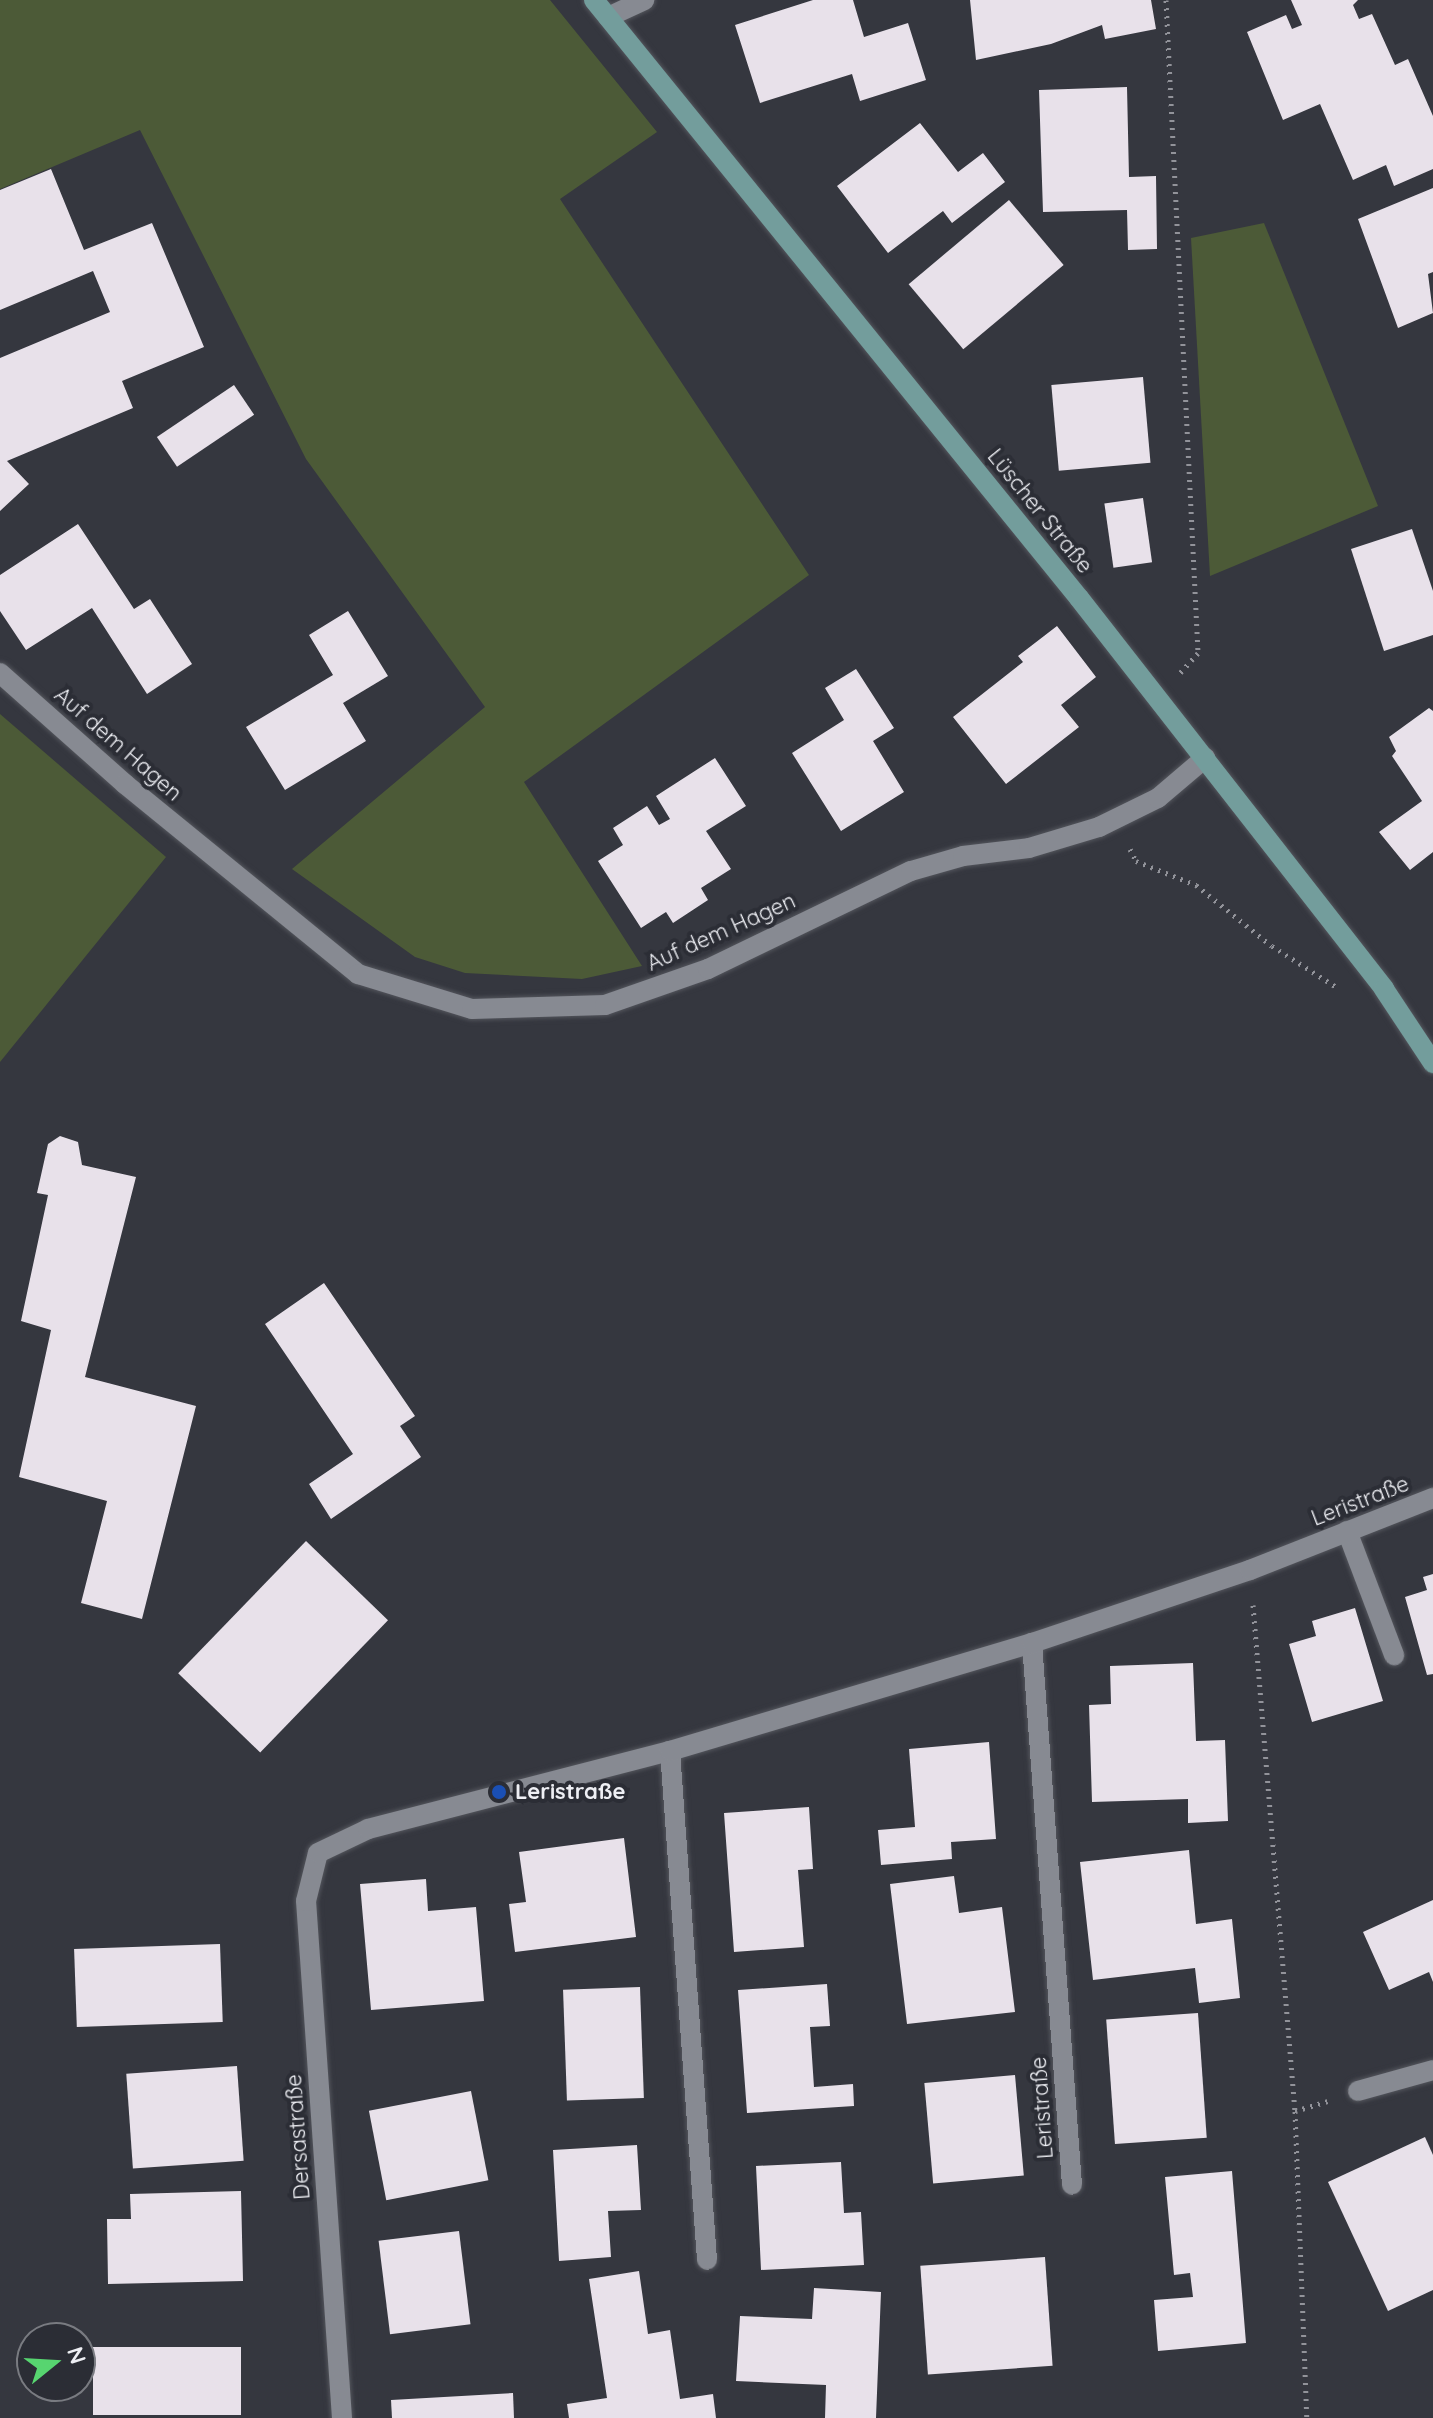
<!DOCTYPE html>
<meta charset="utf-8">
<style>
body{margin:0}
#map{position:relative;width:1433px;height:2418px;overflow:hidden;background:#35373f;font-family:Quicksand,sans-serif}
div>[style]{position:absolute}
.green>*{inset:0;background:#4c5a37}
.building>*{inset:0;background:#e8e1ea;transform-origin:0 0}
.path>*{height:5px;margin-top:-2.5px;transform-origin:0;background:repeating-linear-gradient(90deg,#92939a 0 2px,transparent 0 8px)}
.roads{filter:drop-shadow(0 0 2px #53555c) drop-shadow(0 0 2px #53555c)}
.lane>*{height:20px;margin:-10px;padding:0 10px;transform-origin:10px;border-radius:10px;background:#878a92}
.street>*{height:20px;margin:-10px;padding:0 10px;transform-origin:10px;border-radius:10px;background:#878a92}
.secondary>*{height:20px;margin:-10px;padding:0 10px;transform-origin:10px;border-radius:10px;background:#739d9c}
.dots>*{width:22px;height:22px;translate:-50% -50%;box-sizing:border-box;border:4px solid #2b2d35;border-radius:50%}
span{translate:-50% -50%;white-space:nowrap;text-align:center;line-height:1.15;-webkit-text-stroke:8px #2b2d35;paint-order:stroke}
.street-label{font-size:22px;color:#eeeff4}
.poi-label{font-size:22px;color:#eeeff4;font-weight:700}
.left{translate:0 -50%;text-align:left}
.north{position:absolute;left:16px;top:2322px;width:80px;height:80px;box-sizing:border-box;background:#2b2d35;border:2px solid #797b81;border-radius:50%;rotate:72deg;font-size:22px;font-weight:700;line-height:32px;text-align:center;color:#eeeff4}
.north::after{content:'';display:block;margin:auto;width:28px;height:36px;background:#57d570;clip-path:polygon(50% 0,100% 100%,50% 72%,0 100%)}
</style>
<div id="map">
<div class="green">
<div style="clip-path:polygon(0 0,550px 0,657px 132px,560px 199px,809px 575px,524px 782px,642px 966px,582px 979px,465px 973px,415px 957px,292px 869px,485px 707px,306px 459px,140px 130px,0 189px)"></div>
<div style="clip-path:polygon(1264px 223px,1378px 506px,1210px 576px,1191px 238px)"></div>
<div style="clip-path:polygon(0 714px,166px 857px,0 1062px)"></div>
</div>
<div class="building">
<div style="clip-path:polygon(813px 0,853px 0,864px 37px,908px 23px,926px 80px,860px 101px,852px 74px,760px 103px,735px 25px)"></div>
<div style="clip-path:polygon(970px 0,1151px 0,1156px 29px,1105px 39px,1102px 25px,1051px 44px,976px 60px)"></div>
<div style="clip-path:polygon(1291px 0,1358px 0,1353px 5px,1359px 19px,1372px 14px,1395px 65px,1408px 59px,1433px 116px,1433px 169px,1394px 186px,1386px 165px,1353px 180px,1320px 104px,1283px 120px,1247px 32px,1286px 15px,1292px 29px,1302px 25px)"></div>
<div style="clip-path:polygon(1127px 87px,1129px 177px,1156px 176px,1157px 249px,1128px 250px,1127px 210px,1043px 212px,1039px 90px)"></div>
<div style="clip-path:polygon(920px 123px,958px 172px,983px 153px,1005px 182px,952px 223px,943px 211px,888px 253px,837px 186px)"></div>
<div style="clip-path:polygon(51px 169px,84px 250px,152px 223px,204px 347px,122px 381px,133px 408px,7px 461px,29px 484px,0 511px,0 358px,110px 312px,93px 271px,0 310px,0 190px)"></div>
<div style="clip-path:polygon(1433px 188px,1433px 272px,1428px 274px,1433px 313px,1398px 328px,1358px 219px)"></div>
<div style="left:1009px;top:200px;width:85px;height:131px;rotate:50deg"></div>
<div style="left:1143px;top:377px;width:86px;height:92px;rotate:85deg"></div>
<div style="left:234px;top:385px;width:36px;height:93px;rotate:56deg"></div>
<div style="left:1143px;top:498px;width:65px;height:39px;rotate:82deg"></div>
<div style="clip-path:polygon(78px 524px,134px 609px,150px 599px,192px 664px,147px 694px,92px 608px,26px 650px,0 611px,0 575px)"></div>
<div style="clip-path:polygon(1412px 529px,1433px 591px,1433px 635px,1384px 651px,1351px 549px)"></div>
<div style="clip-path:polygon(348px 611px,388px 676px,343px 703px,366px 741px,285px 790px,246px 727px,333px 675px,309px 635px)"></div>
<div style="clip-path:polygon(1057px 626px,1096px 677px,1061px 705px,1079px 727px,1006px 784px,953px 717px,1023px 662px,1018px 656px)"></div>
<div style="clip-path:polygon(856px 669px,894px 728px,873px 741px,904px 792px,841px 831px,792px 753px,844px 720px,825px 688px)"></div>
<div style="clip-path:polygon(1429px 708px,1433px 711px,1433px 852px,1410px 870px,1379px 832px,1422px 801px,1392px 756px,1396px 751px,1389px 737px)"></div>
<div style="clip-path:polygon(715px 758px,746px 806px,706px 831px,731px 869px,701px 888px,708px 900px,673px 923px,666px 912px,641px 928px,598px 861px,623px 845px,613px 828px,647px 806px,659px 825px,670px 819px,656px 796px)"></div>
<div style="clip-path:polygon(60px 1136px,78px 1142px,82px 1165px,136px 1177px,85px 1377px,196px 1406px,142px 1619px,81px 1603px,107px 1501px,19px 1477px,51px 1330px,21px 1321px,48px 1195px,37px 1193px,48px 1144px)"></div>
<div style="clip-path:polygon(324px 1283px,415px 1416px,400px 1426px,421px 1457px,331px 1519px,309px 1484px,353px 1454px,265px 1324px)"></div>
<div style="left:306px;top:1541px;width:114px;height:184px;rotate:44deg"></div>
<div style="clip-path:polygon(1433px 1574px,1433px 1674px,1427px 1675px,1405px 1597px,1427px 1590px,1423px 1577px)"></div>
<div style="clip-path:polygon(1355px 1608px,1383px 1701px,1312px 1722px,1289px 1644px,1316px 1636px,1312px 1621px)"></div>
<div style="clip-path:polygon(1193px 1663px,1196px 1741px,1225px 1740px,1228px 1821px,1188px 1823px,1188px 1799px,1092px 1802px,1089px 1705px,1111px 1704px,1110px 1666px)"></div>
<div style="clip-path:polygon(989px 1742px,996px 1839px,951px 1842px,952px 1859px,881px 1865px,878px 1830px,915px 1827px,909px 1749px)"></div>
<div style="clip-path:polygon(809px 1807px,813px 1869px,798px 1870px,804px 1947px,734px 1952px,724px 1813px)"></div>
<div style="clip-path:polygon(624px 1838px,636px 1937px,515px 1952px,509px 1904px,526px 1902px,519px 1852px)"></div>
<div style="clip-path:polygon(1189px 1850px,1196px 1924px,1232px 1919px,1240px 1998px,1199px 2003px,1195px 1968px,1093px 1980px,1080px 1862px)"></div>
<div style="clip-path:polygon(954px 1876px,959px 1913px,1002px 1907px,1015px 2012px,907px 2024px,890px 1884px)"></div>
<div style="clip-path:polygon(426px 1879px,428px 1911px,476px 1907px,484px 2001px,371px 2010px,360px 1884px)"></div>
<div style="clip-path:polygon(1433px 1900px,1433px 1982px,1429px 1972px,1389px 1990px,1363px 1932px)"></div>
<div style="left:220px;top:1944px;width:78px;height:146px;rotate:88deg"></div>
<div style="clip-path:polygon(827px 1984px,830px 2026px,810px 2027px,814px 2087px,853px 2084px,854px 2106px,747px 2113px,738px 1990px)"></div>
<div style="left:640px;top:1987px;width:111px;height:77px;rotate:88deg"></div>
<div style="left:1198px;top:2013px;width:125px;height:92px;rotate:86deg"></div>
<div style="left:237px;top:2066px;width:95px;height:111px;rotate:86deg"></div>
<div style="left:1015px;top:2075px;width:101px;height:91px;rotate:85deg"></div>
<div style="left:471px;top:2091px;width:91px;height:104px;rotate:79deg"></div>
<div style="clip-path:polygon(1425px 2137px,1433px 2155px,1433px 2290px,1388px 2311px,1328px 2182px)"></div>
<div style="clip-path:polygon(637px 2145px,641px 2210px,608px 2211px,611px 2257px,559px 2261px,553px 2150px)"></div>
<div style="clip-path:polygon(841px 2162px,844px 2213px,861px 2212px,864px 2265px,761px 2270px,756px 2166px)"></div>
<div style="clip-path:polygon(1232px 2171px,1246px 2343px,1158px 2351px,1154px 2300px,1193px 2297px,1190px 2273px,1174px 2275px,1165px 2177px)"></div>
<div style="clip-path:polygon(241px 2191px,243px 2281px,108px 2284px,107px 2219px,131px 2219px,130px 2194px)"></div>
<div style="left:459px;top:2231px;width:94px;height:81px;rotate:83deg"></div>
<div style="left:1045px;top:2257px;width:109px;height:125px;rotate:86deg"></div>
<div style="clip-path:polygon(639px 2271px,648px 2334px,670px 2330px,680px 2399px,713px 2394px,716px 2418px,569px 2418px,567px 2404px,607px 2398px,589px 2279px)"></div>
<div style="clip-path:polygon(814px 2288px,881px 2292px,876px 2418px,825px 2418px,826px 2385px,736px 2381px,740px 2316px,812px 2319px)"></div>
<div style="left:241px;top:2347px;width:68px;height:148px;rotate:90deg"></div>
<div style="clip-path:polygon(513px 2393px,514px 2418px,392px 2418px,391px 2400px)"></div>
</div>
<div class="path">
<div style="left:1166px;top:0;width:654px;rotate:87.19deg"></div>
<div style="left:1198px;top:653px;width:30px;rotate:132deg"></div>
<div style="left:1130px;top:849px;width:13px;rotate:63deg"></div>
<div style="left:1136px;top:861px;width:65px;rotate:21.8deg"></div>
<div style="left:1196px;top:885px;width:97px;rotate:38.8deg"></div>
<div style="left:1272px;top:946px;width:78px;rotate:32.5deg"></div>
<div style="left:1253px;top:1605px;width:508px;rotate:85.26deg"></div>
<div style="left:1295px;top:2111px;width:34px;rotate:-17deg"></div>
<div style="left:1295px;top:2111px;width:307px;rotate:87.8deg"></div>
</div>
<div class="roads">
<div class="lane">
<div style="left:1347px;top:1531px;width:133px;rotate:69.2deg"></div>
</div>
<div class="street">
<div style="left:608px;top:17px;width:40px;rotate:-25deg"></div>
<div style="left:0;top:673px;width:167px;rotate:41.6deg"></div>
<div style="left:125px;top:784px;width:301px;rotate:39.2deg"></div>
<div style="left:358px;top:974px;width:119px;rotate:17.1deg"></div>
<div style="left:472px;top:1009px;width:133px;rotate:-1.7deg"></div>
<div style="left:605px;top:1005px;width:109px;rotate:-19.3deg"></div>
<div style="left:708px;top:969px;width:225px;rotate:-25.8deg"></div>
<div style="left:911px;top:871px;width:54px;rotate:-16.1deg"></div>
<div style="left:963px;top:856px;width:66px;rotate:-6.9deg"></div>
<div style="left:1029px;top:848px;width:73px;rotate:-16.7deg"></div>
<div style="left:1099px;top:827px;width:66px;rotate:-26.2deg"></div>
<div style="left:1158px;top:798px;width:62px;rotate:-40.4deg"></div>
<div style="left:1032px;top:1643px;width:543px;rotate:85.78deg"></div>
<div style="left:670px;top:1751px;width:510px;rotate:85.84deg"></div>
<div style="left:1358px;top:2091px;width:78px;rotate:-15.6deg"></div>
<div style="left:342px;top:2418px;width:518px;rotate:-93.98deg"></div>
<div style="left:306px;top:1901px;width:49px;rotate:-76deg"></div>
<div style="left:318px;top:1853px;width:55px;rotate:-25.6deg"></div>
<div style="left:368px;top:1829px;width:312px;rotate:-14.5deg"></div>
<div style="left:670px;top:1751px;width:378px;rotate:-16.6deg"></div>
<div style="left:1032px;top:1643px;width:230px;rotate:-18.5deg"></div>
<div style="left:1250px;top:1570px;width:197px;rotate:-21.5deg"></div>
</div>
<div class="secondary">
<div style="left:594px;top:0;width:770px;rotate:50.96deg"></div>
<div style="left:1079px;top:598px;width:496px;rotate:52deg"></div>
<div style="left:1384px;top:989px;width:89px;rotate:56.5deg"></div>
</div>
</div>
<div class="dots">
<div style="left:499px;top:1792px;background:#1a4fb4"></div>
</div>
<div class="street-label">
<span style="left:1040px;top:511px;rotate:51deg">Lüscher Straße</span>
<span style="left:118px;top:744px;rotate:41deg">Auf dem Hagen</span>
<span style="left:721px;top:932px;rotate:-24deg">Auf dem Hagen</span>
<span style="left:1360px;top:1501px;rotate:-21deg">Leristraße</span>
<span style="left:1042px;top:2108px;rotate:-94deg">Leristraße</span>
<span style="left:298px;top:2137px;rotate:-94deg">Dersastraße</span>
</div>
<div class="poi-label">
<span class="left" style="left:515px;top:1792px">Leristraße</span>
</div>
<div class="north">N</div>
</div>
